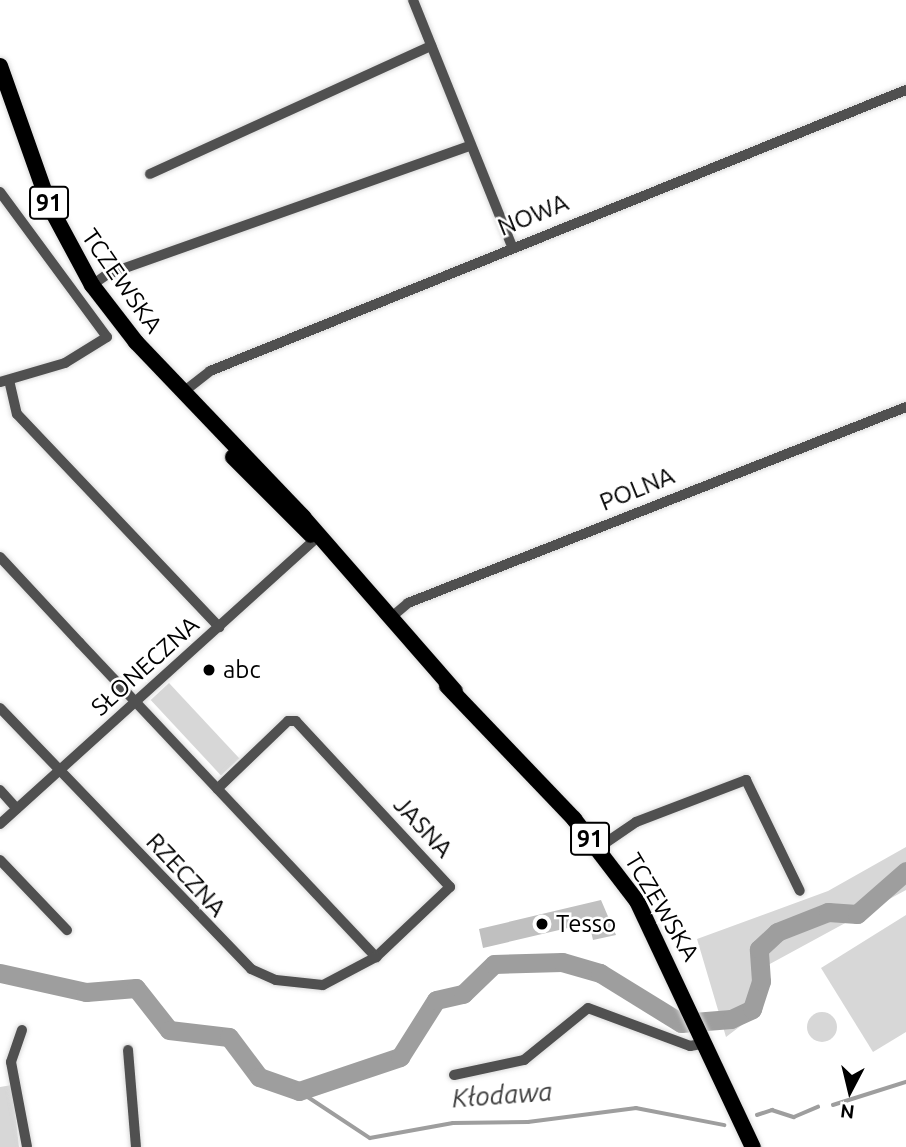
<!DOCTYPE html>
<meta charset="utf-8">
<style>
body{margin:0}
#map{position:relative;width:906px;height:1147px;overflow:hidden;background:#fff;font-family:Ubuntu,sans-serif}
div>[style]{position:absolute}
.green>*{inset:0;background:#d7d7d7;transform-origin:0 0}
.round{border-radius:50%}
.stream>*{height:3.5px;margin:-1.75px;padding:0 1.75px;transform-origin:1.75px;border-radius:1.75px;background:#9e9e9e}
.river>*{height:19px;margin:-9.5px;padding:0 9.5px;transform-origin:9.5px;border-radius:9.5px;background:#9e9e9e}
.building>*{inset:0;background:#c0c0c0}
.roads{filter:drop-shadow(0 0 2px #dbdbdb) drop-shadow(0 0 2px #dbdbdb)}
.street>*{height:10px;margin:-5px;padding:0 5px;transform-origin:5px;border-radius:5px;background:#505050}
.primary>*{height:16px;margin:-8px;padding:0 8px;transform-origin:8px;border-radius:8px;background:#000}
.dots>*{width:19px;height:19px;translate:-50% -50%;box-sizing:border-box;border:4px solid #fff;border-radius:50%}
span{translate:-50% -50%;white-space:nowrap;text-align:center;line-height:1.15;-webkit-text-stroke:5px #fff;paint-order:stroke}
.shield-label span{padding:2px 5px;background:#fff;border:2px solid;border-radius:5px;-webkit-text-stroke-width:0}
.shield-label{font-size:23px;color:#000;font-weight:700}
.street-label{font-size:24px;color:#000}
.poi-label{font-size:24px;color:#000}
.left{translate:0 -50%;text-align:left}
.water-label{font-size:26px;color:#3f3f3f;font-style:italic}
.north{position:absolute;left:815px;top:1056px;width:70px;height:70px;-webkit-text-stroke:5px #fff;paint-order:stroke;rotate:187deg;font-size:19px;font-weight:700;line-height:28px;text-align:center;color:#000}
.north::after{content:'';display:block;margin:auto;width:24px;height:32px;background:#000;clip-path:polygon(50% 0,100% 100%,50% 72%,0 100%)}
</style>
<div id="map">
<div class="green">
<div style="left:169px;top:683px;width:103px;height:25px;rotate:47deg"></div>
<div style="clip-path:polygon(906px 847px,906px 890px,757px 971px,763px 1009px,726px 1037px,697px 939px,828px 891px)"></div>
<div style="clip-path:polygon(906px 915px,906px 1032px,873px 1052px,821px 968px)"></div>
<div class="round" style="left:807px;top:1012px;width:30px;height:30px"></div>
<div style="clip-path:polygon(12px 1085px,19px 1147px,0 1147px,0 1087px)"></div>
</div>
<div class="stream">
<div style="left:299px;top:1091px;width:85px;rotate:33.5deg"></div>
<div style="left:370px;top:1138px;width:84px;rotate:-10.2deg"></div>
<div style="left:453px;top:1123px;width:75px;rotate:-0.8deg"></div>
<div style="left:528px;top:1122px;width:109px;rotate:-7.4deg"></div>
<div style="left:636px;top:1108px;width:90px;rotate:10.9deg"></div>
<div style="left:833px;top:1105px;width:77px;rotate:-17.5deg"></div>
<div style="left:757px;top:1115px;width:16px;rotate:-18deg"></div>
<div style="left:772px;top:1110px;width:23px;rotate:18deg"></div>
<div style="left:794px;top:1117px;width:26px;rotate:-23deg"></div>
</div>
<div class="river">
<div style="left:0;top:973px;width:88px;rotate:12.5deg"></div>
<div style="left:86px;top:992px;width:50px;rotate:-4.6deg"></div>
<div style="left:136px;top:988px;width:53px;rotate:51.8deg"></div>
<div style="left:169px;top:1030px;width:60px;rotate:6.7deg"></div>
<div style="left:229px;top:1037px;width:50px;rotate:53.1deg"></div>
<div style="left:259px;top:1077px;width:42px;rotate:19.3deg"></div>
<div style="left:299px;top:1091px;width:107px;rotate:-18.6deg"></div>
<div style="left:400px;top:1057px;width:67px;rotate:-57.7deg"></div>
<div style="left:436px;top:1000px;width:28px;rotate:-13deg"></div>
<div style="left:463px;top:994px;width:43px;rotate:-44.1deg"></div>
<div style="left:494px;top:964px;width:68px;rotate:-1.7deg"></div>
<div style="left:562px;top:962px;width:40px;rotate:16deg"></div>
<div style="left:600px;top:973px;width:95px;rotate:31.7deg"></div>
<div style="left:681px;top:1023px;width:50px;rotate:-4.6deg"></div>
<div style="left:731px;top:1019px;width:23px;rotate:-25deg"></div>
<div style="left:752px;top:1009px;width:29px;rotate:-72deg"></div>
<div style="left:761px;top:981px;width:32px;rotate:-94deg"></div>
<div style="left:759px;top:949px;width:25px;rotate:-43deg"></div>
<div style="left:777px;top:932px;width:55px;rotate:-21.4deg"></div>
<div style="left:828px;top:912px;width:29px;rotate:4deg"></div>
<div style="left:857px;top:914px;width:65px;rotate:-41.3deg"></div>
</div>
<div class="building">
<div style="clip-path:polygon(601px 900px,616px 935px,593px 940px,589px 923px,483px 948px,479px 929px)"></div>
</div>
<div class="roads">
<div class="street">
<div style="left:413px;top:0;width:265px;rotate:68.1deg"></div>
<div style="left:150px;top:174px;width:309px;rotate:-24.5deg"></div>
<div style="left:0;top:192px;width:180px;rotate:53.6deg"></div>
<div style="left:107px;top:337px;width:49px;rotate:148.2deg"></div>
<div style="left:65px;top:363px;width:68px;rotate:163.7deg"></div>
<div style="left:92px;top:285px;width:19px;rotate:-35deg"></div>
<div style="left:108px;top:274px;width:384px;rotate:-19.5deg"></div>
<div style="left:9px;top:380px;width:35px;rotate:77deg"></div>
<div style="left:17px;top:414px;width:294px;rotate:46.5deg"></div>
<div style="left:182px;top:393px;width:36px;rotate:-38deg"></div>
<div style="left:210px;top:371px;width:751px;rotate:-21.99deg"></div>
<div style="left:0;top:557px;width:117px;rotate:47.1deg"></div>
<div style="left:80px;top:643px;width:432px;rotate:46.7deg"></div>
<div style="left:376px;top:957px;width:102px;rotate:-43.4deg"></div>
<div style="left:450px;top:887px;width:226px;rotate:-132.9deg"></div>
<div style="left:296px;top:721px;width:8px;rotate:180deg"></div>
<div style="left:288px;top:721px;width:98px;rotate:136.2deg"></div>
<div style="left:389px;top:619px;width:25px;rotate:-40deg"></div>
<div style="left:408px;top:603px;width:535px;rotate:-21.48deg"></div>
<div style="left:0;top:708px;width:362px;rotate:46.1deg"></div>
<div style="left:251px;top:969px;width:27px;rotate:24deg"></div>
<div style="left:276px;top:980px;width:47px;rotate:6.1deg"></div>
<div style="left:323px;top:985px;width:60px;rotate:-27.8deg"></div>
<div style="left:0;top:790px;width:25px;rotate:48deg"></div>
<div style="left:0;top:824px;width:426px;rotate:-42.1deg"></div>
<div style="left:598px;top:848px;width:46px;rotate:-34.4deg"></div>
<div style="left:636px;top:822px;width:118px;rotate:-20.9deg"></div>
<div style="left:746px;top:780px;width:123px;rotate:64.1deg"></div>
<div style="left:0;top:860px;width:97px;rotate:46.3deg"></div>
<div style="left:22px;top:1030px;width:34px;rotate:109deg"></div>
<div style="left:11px;top:1062px;width:86px;rotate:79.3deg"></div>
<div style="left:128px;top:1050px;width:97px;rotate:85.3deg"></div>
<div style="left:454px;top:1075px;width:72px;rotate:-12.1deg"></div>
<div style="left:524px;top:1060px;width:82px;rotate:-39.1deg"></div>
<div style="left:588px;top:1008px;width:109px;rotate:20.4deg"></div>
<div style="left:690px;top:1046px;width:17px;rotate:-10deg"></div>
</div>
<div class="primary">
<div style="left:0;top:66px;width:150px;rotate:70.5deg"></div>
<div style="left:50px;top:207px;width:89px;rotate:61.7deg"></div>
<div style="left:92px;top:285px;width:72px;rotate:52.3deg"></div>
<div style="left:136px;top:342px;width:242px;rotate:46.3deg"></div>
<div style="left:303px;top:517px;width:231px;rotate:48.9deg"></div>
<div style="left:233px;top:457px;width:110px;rotate:45deg"></div>
<div style="left:447px;top:686px;width:184px;rotate:46.3deg"></div>
<div style="left:574px;top:819px;width:103px;rotate:52.5deg"></div>
<div style="left:637px;top:901px;width:272px;rotate:64.8deg"></div>
</div>
</div>
<div class="dots">
<div style="left:209px;top:670px;background:#000"></div>
<div style="left:542px;top:924px;background:#000"></div>
</div>
<div class="shield-label">
<span style="left:49px;top:203px">91</span>
<span style="left:590px;top:839px">91</span>
</div>
<div class="street-label">
<span style="left:533px;top:215px;rotate:-22deg">NOWA</span>
<span style="left:122px;top:281px;rotate:55deg">TCZEWSKA</span>
<span style="left:637px;top:489px;rotate:-22deg">POLNA</span>
<span style="left:145px;top:666px;rotate:-42deg">SŁONECZNA</span>
<span style="left:423px;top:827px;rotate:47deg">JASNA</span>
<span style="left:186px;top:875px;rotate:47deg">RZECZNA</span>
<span style="left:662px;top:907px;rotate:59deg">TCZEWSKA</span>
</div>
<div class="poi-label">
<span class="left" style="left:223px;top:670px">abc</span>
<span class="left" style="left:556px;top:924px">Tesso</span>
</div>
<div class="water-label">
<span style="left:502px;top:1095px;rotate:-4deg">Kłodawa</span>
</div>
<div class="north">N</div>
</div>
